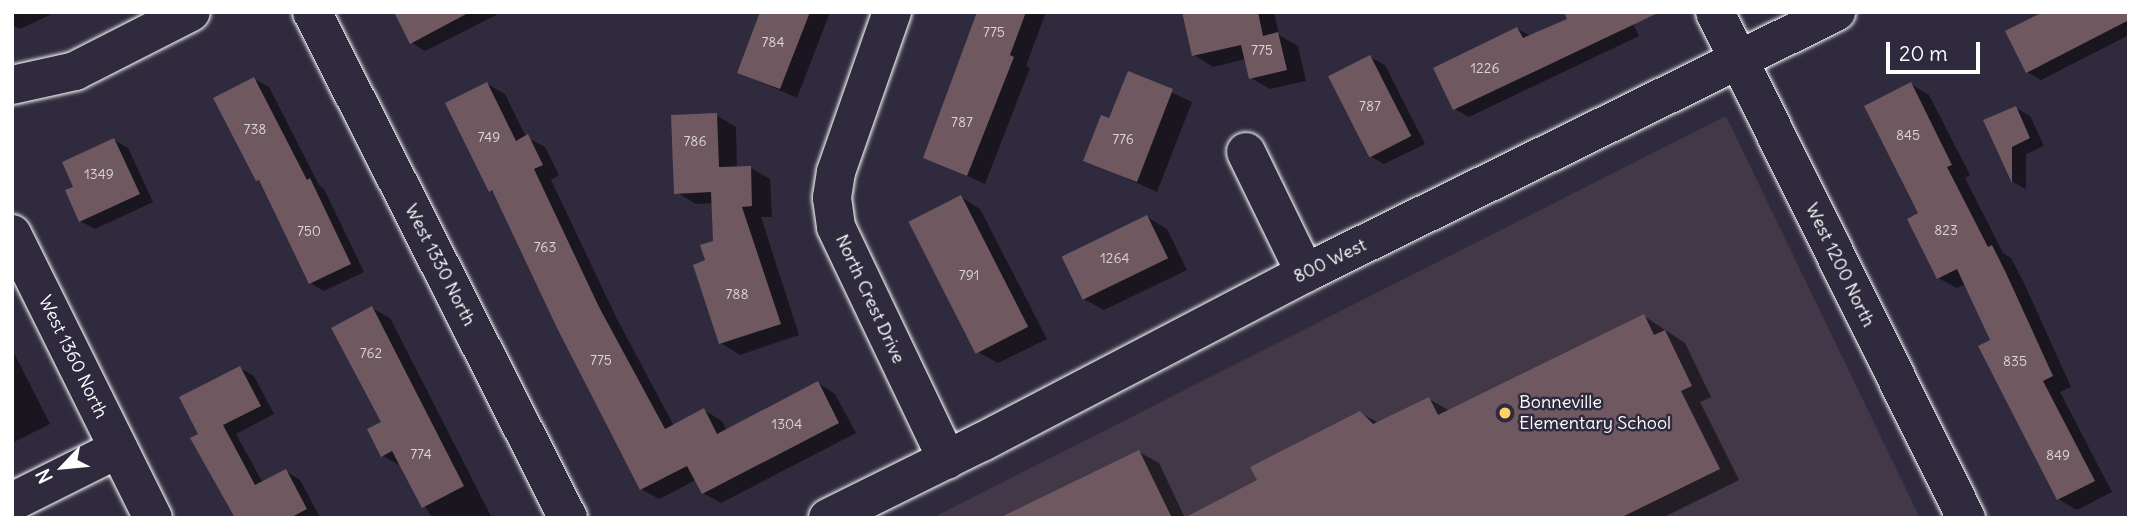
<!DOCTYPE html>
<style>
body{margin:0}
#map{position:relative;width:2141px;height:530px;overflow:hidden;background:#2f2a3d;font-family:Delius,sans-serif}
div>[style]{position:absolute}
.built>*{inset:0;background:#423848}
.shadow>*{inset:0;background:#0007}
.building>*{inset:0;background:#6f5860;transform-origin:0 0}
.roads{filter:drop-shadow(0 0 2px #fff) drop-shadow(0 0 2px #fff)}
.minor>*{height:38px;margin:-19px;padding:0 19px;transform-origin:19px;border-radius:19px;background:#2f2a3d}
.dots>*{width:19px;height:19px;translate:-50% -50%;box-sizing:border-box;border:4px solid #2f2a3d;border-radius:50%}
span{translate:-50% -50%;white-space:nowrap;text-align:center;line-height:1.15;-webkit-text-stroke:5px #2f2a3d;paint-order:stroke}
.number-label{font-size:14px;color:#dbd5d7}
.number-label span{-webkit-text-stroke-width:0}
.street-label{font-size:18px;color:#fff}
.poi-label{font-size:18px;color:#fff}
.left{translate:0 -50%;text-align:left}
.frame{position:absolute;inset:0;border:14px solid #fff;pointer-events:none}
.north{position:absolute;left:28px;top:432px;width:70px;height:70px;-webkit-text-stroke:5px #2f2a3d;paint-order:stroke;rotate:244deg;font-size:19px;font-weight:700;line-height:28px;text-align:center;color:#fff}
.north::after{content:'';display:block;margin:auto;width:24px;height:32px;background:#fff;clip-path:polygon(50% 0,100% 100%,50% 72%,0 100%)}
.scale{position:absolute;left:1886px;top:42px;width:94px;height:32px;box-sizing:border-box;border:4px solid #fff;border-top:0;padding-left:9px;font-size:21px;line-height:24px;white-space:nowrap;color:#fff;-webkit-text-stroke:5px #2f2a3d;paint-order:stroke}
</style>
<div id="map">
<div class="built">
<div style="clip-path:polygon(1726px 116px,1920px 518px,932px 518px)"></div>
</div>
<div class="shadow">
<div style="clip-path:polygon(12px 12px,56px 12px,20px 29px,12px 25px)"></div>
<div style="clip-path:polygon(396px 12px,502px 12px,425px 51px,411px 42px)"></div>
<div style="clip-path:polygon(762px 12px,830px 12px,797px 98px,739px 72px)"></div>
<div style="clip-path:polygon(979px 12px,1046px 12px,1026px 66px,1030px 68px,985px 184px,925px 157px)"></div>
<div style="clip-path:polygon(1186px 12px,1274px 12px,1279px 35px,1298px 46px,1306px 81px,1270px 89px,1251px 78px,1246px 59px,1213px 67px,1194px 55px)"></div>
<div style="clip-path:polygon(1627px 12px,1639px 36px,1469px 117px,1455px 109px,1517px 29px,1531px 36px)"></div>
<div style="clip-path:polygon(2129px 12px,2129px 35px,2041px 80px,2027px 72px)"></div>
<div style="clip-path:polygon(1370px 57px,1385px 65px,1425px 144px,1384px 164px,1370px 156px)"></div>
<div style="clip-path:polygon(1129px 73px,1192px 102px,1157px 192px,1086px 160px,1110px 120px)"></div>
<div style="clip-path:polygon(254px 79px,269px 87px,319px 185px,324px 189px,364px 272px,324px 291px,310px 283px,263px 183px,257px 180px)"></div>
<div style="clip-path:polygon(487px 84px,505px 94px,526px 137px,545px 147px,559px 175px,551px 180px,617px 319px,674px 426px,704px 410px,722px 421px,727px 431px,818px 383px,835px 394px,856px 433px,721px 503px,703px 493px,696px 480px,659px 499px,641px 489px,496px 194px,491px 191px)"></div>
<div style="clip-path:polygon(1911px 84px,1929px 95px,1970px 175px,1965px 178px,2003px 253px,2011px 258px,2025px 285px,2071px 387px,2060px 392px,2112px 492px,2077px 510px,2058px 499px,1966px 284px,1957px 288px,1938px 278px,1920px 214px)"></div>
<div style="clip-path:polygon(2016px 108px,2030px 116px,2044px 146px,2026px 154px,2026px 189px,2013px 182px,1986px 121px)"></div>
<div style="clip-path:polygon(716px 115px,736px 127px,737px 168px,751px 168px,770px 179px,772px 217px,761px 217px,799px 335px,740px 355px,721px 343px,707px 262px,715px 242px,713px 203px,696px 204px,676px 192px)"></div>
<div style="clip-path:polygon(114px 140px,128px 148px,153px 202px,95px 229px,80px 221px,76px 187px)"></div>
<div style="clip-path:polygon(961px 197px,980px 209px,1047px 339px,998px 363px,978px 352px)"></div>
<div style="clip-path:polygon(1147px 217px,1167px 229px,1187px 270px,1104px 310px,1084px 299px)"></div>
<div style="clip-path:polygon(372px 308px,390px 318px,492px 518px,432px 518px,401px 466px,383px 456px,383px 423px)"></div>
<div style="clip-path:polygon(1644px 316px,1685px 343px,1711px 397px,1700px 402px,1739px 480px,1662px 518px,1188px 518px,1259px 481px,1360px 413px,1379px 423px,1429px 399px,1450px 411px)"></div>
<div style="clip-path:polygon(12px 349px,50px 424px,12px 443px)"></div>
<div style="clip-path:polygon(240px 368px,254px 376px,274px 414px,236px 434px,263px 483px,286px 471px,300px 480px,320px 517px,236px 518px,200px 434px)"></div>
<div style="clip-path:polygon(1139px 452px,1159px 463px,1185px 518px,1022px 518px)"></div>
</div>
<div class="building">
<div style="clip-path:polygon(394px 12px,470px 12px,410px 44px)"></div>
<div style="clip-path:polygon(760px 12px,810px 12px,780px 89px,737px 73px)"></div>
<div style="clip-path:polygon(977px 12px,1026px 12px,1010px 55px,1014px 57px,967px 176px,923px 158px)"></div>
<div style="clip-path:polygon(1182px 12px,1258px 12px,1263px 36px,1278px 32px,1287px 70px,1249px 79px,1241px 45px,1192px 56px)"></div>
<div style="clip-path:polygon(1564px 12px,1660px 12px,1453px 110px,1433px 68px,1517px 27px,1523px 38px,1567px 19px)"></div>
<div style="clip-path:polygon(2043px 12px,2129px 12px,2129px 20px,2026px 73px,2005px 31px)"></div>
<div style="left:1370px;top:55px;width:91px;height:47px;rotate:63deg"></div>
<div style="clip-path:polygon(1128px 71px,1173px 89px,1137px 182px,1083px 161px,1101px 115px,1109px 118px)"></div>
<div style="clip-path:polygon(254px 77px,307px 180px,310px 178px,351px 264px,309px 284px,259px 180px,256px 181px,213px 98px)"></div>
<div style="clip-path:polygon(487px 82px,516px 141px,528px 134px,543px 165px,534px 169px,599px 307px,665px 429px,704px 408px,717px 434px,818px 381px,839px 423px,702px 494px,687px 466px,640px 490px,557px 328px,492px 190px,489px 192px,445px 103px)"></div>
<div style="clip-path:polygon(1911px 82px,1952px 165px,1947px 167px,1988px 247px,1992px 245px,2006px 273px,2053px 376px,2043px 381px,2095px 481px,2057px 500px,1978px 346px,1990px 340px,1957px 269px,1937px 279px,1907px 219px,1918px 213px,1864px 106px)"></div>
<div style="clip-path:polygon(2016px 106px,2030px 138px,2012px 147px,2012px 183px,1983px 120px)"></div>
<div style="clip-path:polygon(717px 113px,719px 167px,751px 166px,752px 206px,742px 207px,781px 324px,719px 344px,693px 265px,705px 260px,700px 245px,713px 241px,711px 192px,674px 194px,671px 115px)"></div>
<div style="clip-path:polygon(114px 138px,140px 194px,79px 222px,65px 190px,73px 187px,62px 162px)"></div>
<div style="left:961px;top:195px;width:148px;height:59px;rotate:63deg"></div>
<div style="left:1147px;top:215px;width:48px;height:95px;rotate:64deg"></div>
<div style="clip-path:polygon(372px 306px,464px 486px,422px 508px,392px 451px,381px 457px,367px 429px,381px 422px,331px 328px)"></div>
<div style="clip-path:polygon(1644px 314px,1654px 335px,1665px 330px,1692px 386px,1681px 391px,1720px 469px,1620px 518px,1184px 518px,1257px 480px,1250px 467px,1360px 411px,1373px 424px,1429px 397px,1438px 415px)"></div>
<div style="clip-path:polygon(240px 366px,261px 406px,223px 425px,255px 485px,286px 469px,307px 509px,290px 518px,235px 518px,190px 438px,198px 434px,179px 397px)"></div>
<div style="clip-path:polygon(1139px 450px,1172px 518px,999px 518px)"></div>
</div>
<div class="roads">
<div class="minor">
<div style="left:312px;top:12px;width:567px;rotate:63.16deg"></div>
<div style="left:892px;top:12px;width:170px;rotate:109.3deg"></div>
<div style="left:836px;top:172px;width:26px;rotate:99deg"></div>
<div style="left:832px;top:198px;width:29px;rotate:82deg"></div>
<div style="left:836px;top:227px;width:258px;rotate:64.5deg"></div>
<div style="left:1715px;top:12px;width:565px;rotate:63.62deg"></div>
<div style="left:12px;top:85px;width:65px;rotate:-12.5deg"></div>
<div style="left:75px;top:71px;width:130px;rotate:-27deg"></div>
<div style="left:1246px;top:152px;width:135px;rotate:64deg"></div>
<div style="left:12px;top:234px;width:317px;rotate:63.6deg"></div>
<div style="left:12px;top:502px;width:119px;rotate:-26.6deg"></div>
<div style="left:828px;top:518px;width:172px;rotate:-26.3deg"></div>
<div style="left:982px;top:442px;width:365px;rotate:-27.6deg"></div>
<div style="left:1305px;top:273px;width:592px;rotate:-26.18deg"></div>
</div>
</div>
<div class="dots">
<div style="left:1505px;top:413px;background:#ffd166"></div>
</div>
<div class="number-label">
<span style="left:994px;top:32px">775</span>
<span style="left:773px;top:42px">784</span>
<span style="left:1262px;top:50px">775</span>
<span style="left:1485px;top:68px">1226</span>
<span style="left:1370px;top:106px">787</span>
<span style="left:962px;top:122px">787</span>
<span style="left:255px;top:129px">738</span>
<span style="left:1908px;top:135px">845</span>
<span style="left:489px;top:137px">749</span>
<span style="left:1123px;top:139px">776</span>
<span style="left:695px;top:141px">786</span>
<span style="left:99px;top:174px">1349</span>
<span style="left:1946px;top:230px">823</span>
<span style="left:309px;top:231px">750</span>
<span style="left:545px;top:247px">763</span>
<span style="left:1115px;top:258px">1264</span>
<span style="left:969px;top:275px">791</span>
<span style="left:737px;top:294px">788</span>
<span style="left:371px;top:353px">762</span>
<span style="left:601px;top:360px">775</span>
<span style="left:2015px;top:361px">835</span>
<span style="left:787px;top:424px">1304</span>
<span style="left:421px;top:454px">774</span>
<span style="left:2058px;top:455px">849</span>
</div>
<div class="street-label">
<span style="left:1330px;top:261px;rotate:-26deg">800 West</span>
<span style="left:440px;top:265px;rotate:63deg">West 1330 North</span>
<span style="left:1840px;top:265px;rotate:64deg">West 1200 North</span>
<span style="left:870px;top:299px;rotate:65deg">North Crest Drive</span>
<span style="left:73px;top:357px;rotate:64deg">West 1360 North</span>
</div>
<div class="poi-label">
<span class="left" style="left:1519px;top:413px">Bonneville<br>Elementary School</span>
</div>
<div class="frame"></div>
<div class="north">N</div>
<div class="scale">20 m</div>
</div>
